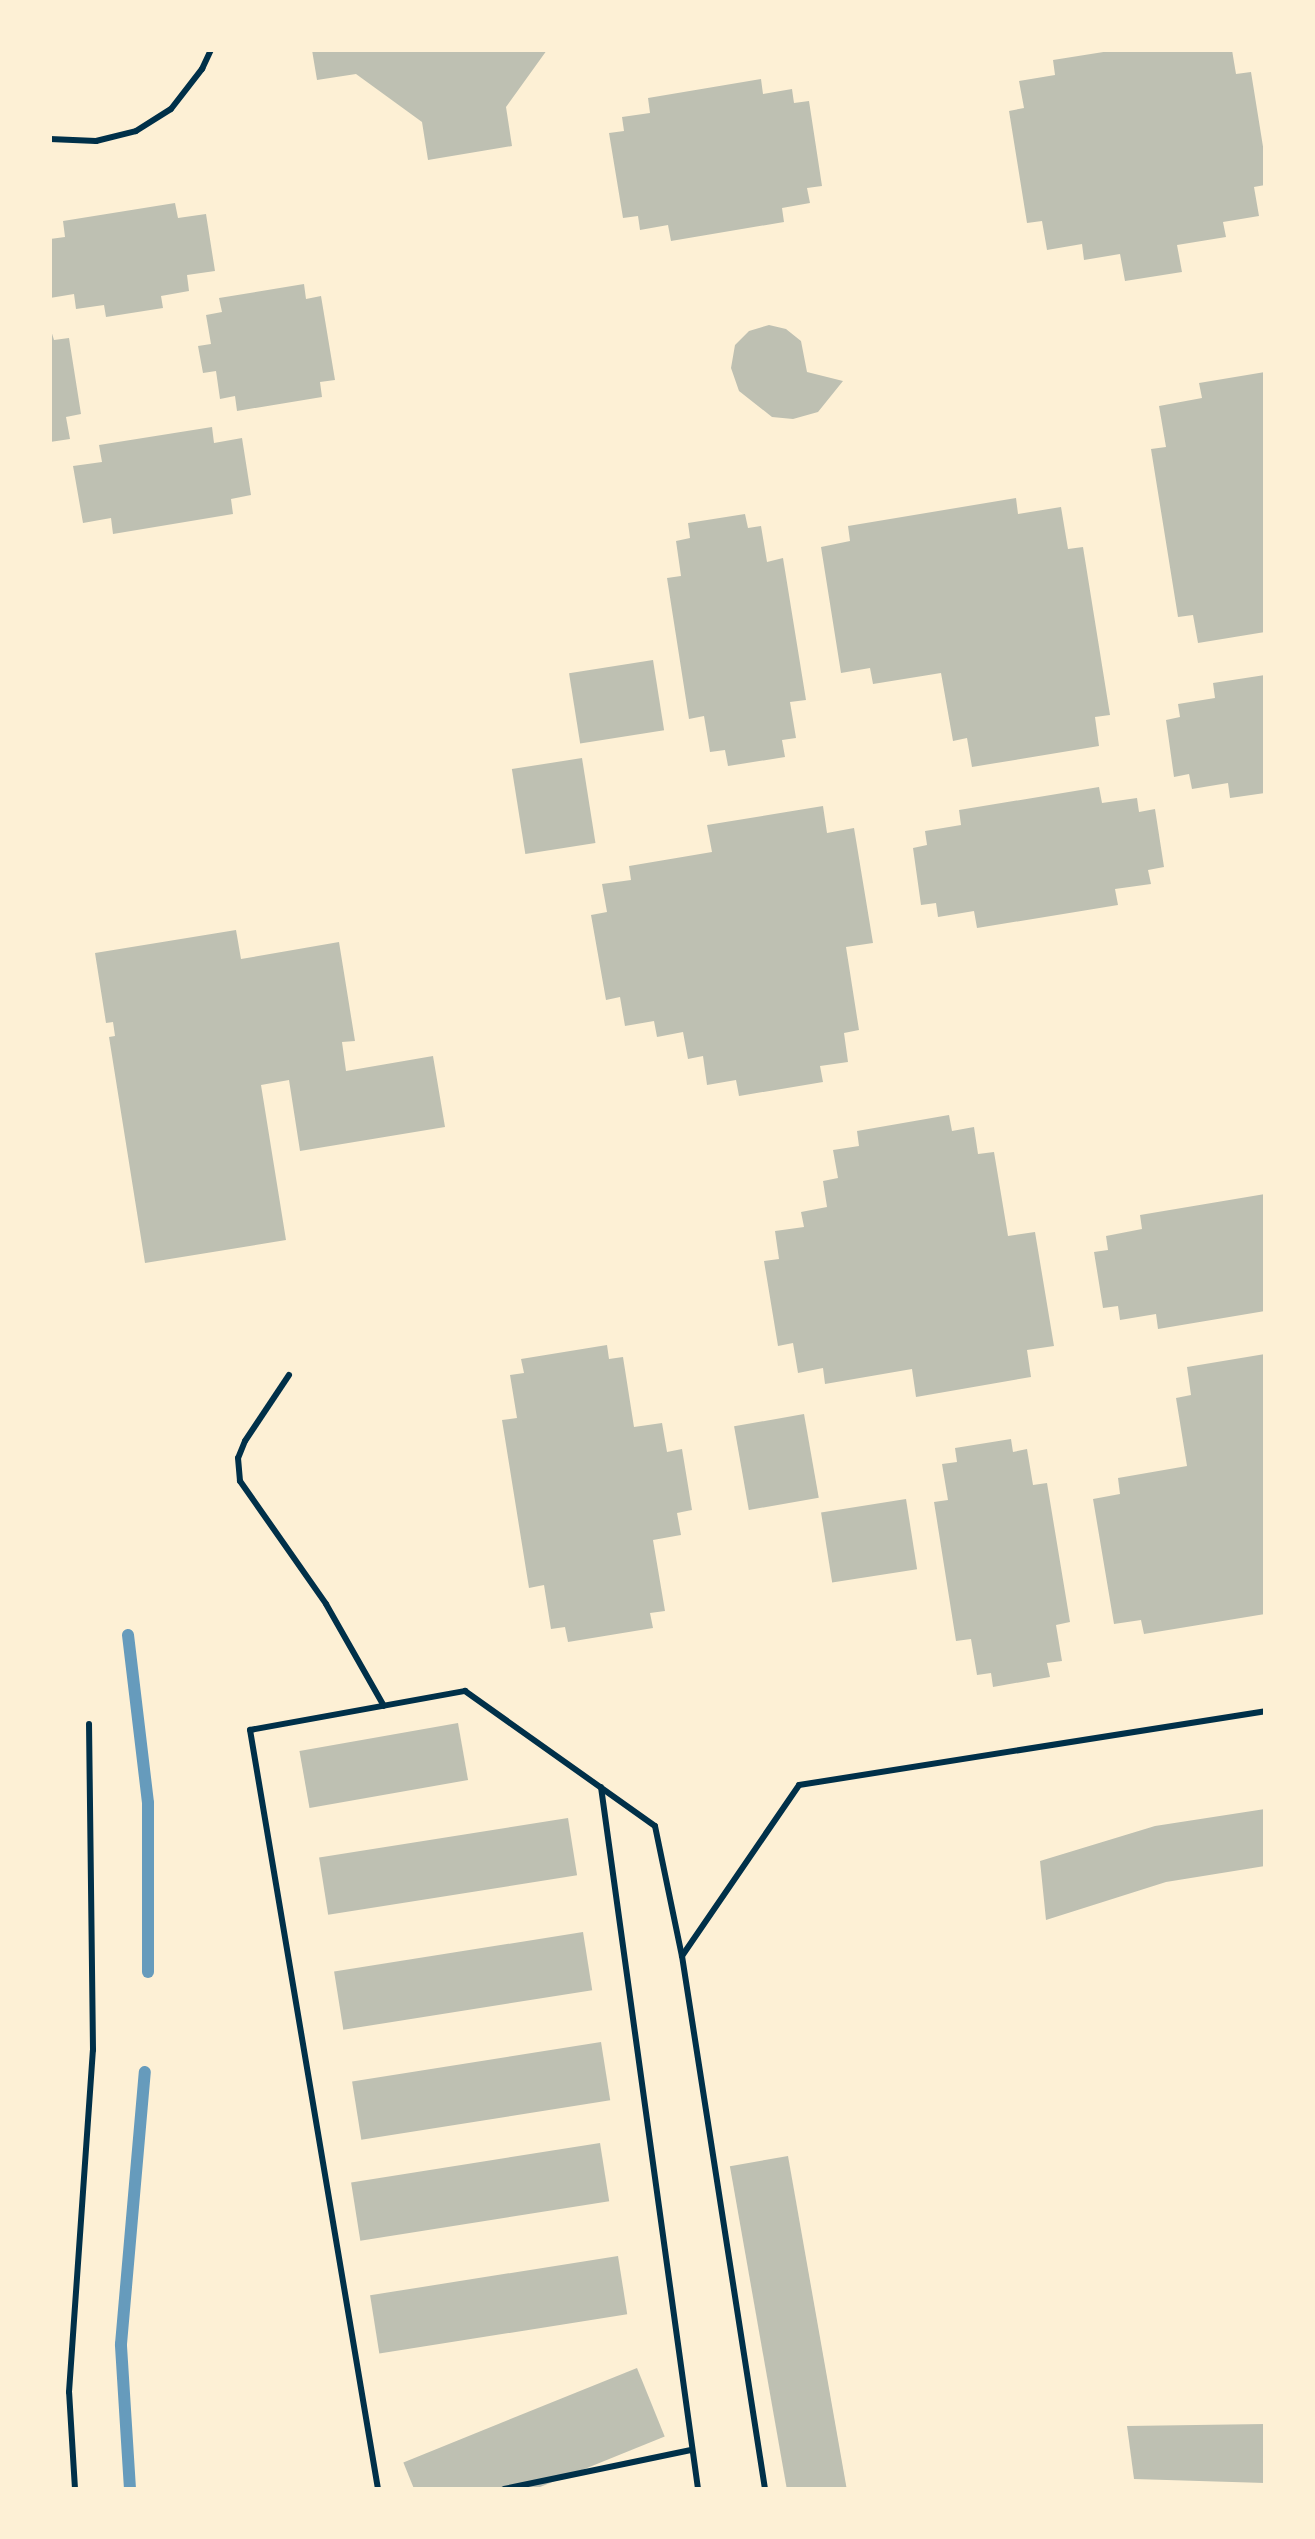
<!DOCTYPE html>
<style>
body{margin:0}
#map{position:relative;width:1315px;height:2539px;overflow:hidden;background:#fdf0d5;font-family:"Asap Condensed",sans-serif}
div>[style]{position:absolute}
.stream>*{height:12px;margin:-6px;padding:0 6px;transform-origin:6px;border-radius:6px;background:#669bbc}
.building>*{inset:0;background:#bec0b2;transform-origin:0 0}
.service>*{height:6px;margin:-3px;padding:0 3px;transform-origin:3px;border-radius:3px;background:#003049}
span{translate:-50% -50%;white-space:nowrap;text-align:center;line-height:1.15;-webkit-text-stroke:6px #fdf0d5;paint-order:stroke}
.frame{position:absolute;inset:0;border:52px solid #fdf0d5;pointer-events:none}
</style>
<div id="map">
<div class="stream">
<div style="left:128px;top:1635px;width:169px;rotate:83.2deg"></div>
<div style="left:148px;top:1803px;width:169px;rotate:90deg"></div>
<div style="left:130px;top:2489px;width:145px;rotate:-93.6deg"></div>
<div style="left:121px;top:2344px;width:273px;rotate:-85deg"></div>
</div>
<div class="building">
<div style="clip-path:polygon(312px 50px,547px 50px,506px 107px,512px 146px,428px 160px,422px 122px,356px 74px,317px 80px)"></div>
<div style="clip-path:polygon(1116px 50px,1232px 50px,1236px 74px,1251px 72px,1265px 159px,1265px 185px,1254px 187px,1259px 216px,1223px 222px,1226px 237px,1177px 245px,1182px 272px,1125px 281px,1120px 254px,1084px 260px,1082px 244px,1047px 250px,1042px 221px,1027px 223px,1009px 111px,1024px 108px,1019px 81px,1055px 75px,1053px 60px)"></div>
<div style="clip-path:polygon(761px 79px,763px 94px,792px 89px,794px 103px,809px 101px,822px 186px,807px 188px,810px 203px,782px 208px,784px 222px,671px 241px,668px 225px,640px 230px,638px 216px,623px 218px,609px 133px,624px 131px,622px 117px,650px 113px,648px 98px)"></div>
<div style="clip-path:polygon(175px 203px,178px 218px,206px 214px,215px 271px,187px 275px,189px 291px,161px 296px,163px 308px,106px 317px,104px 305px,76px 309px,74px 294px,50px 298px,50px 239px,65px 237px,63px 221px)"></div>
<div style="clip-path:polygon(304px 284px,306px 299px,321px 296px,335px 380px,320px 382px,322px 397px,237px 411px,235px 396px,220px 399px,216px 371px,203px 373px,198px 346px,211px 344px,206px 315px,222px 312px,219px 298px)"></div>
<div style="clip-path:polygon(769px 325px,786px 329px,801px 341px,807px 372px,843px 381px,818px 412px,793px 419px,772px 417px,739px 391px,731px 368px,735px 345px,749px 331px)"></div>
<div style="clip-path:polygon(50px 327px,54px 340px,69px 338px,81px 414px,66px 417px,70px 439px,50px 442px)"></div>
<div style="clip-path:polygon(1265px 372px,1265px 632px,1198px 643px,1193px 615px,1178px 617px,1151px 449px,1166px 447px,1159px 406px,1202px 398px,1199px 383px)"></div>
<div style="clip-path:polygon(212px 427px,214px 443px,242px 438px,251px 495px,231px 499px,233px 514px,113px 534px,111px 518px,83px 523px,73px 466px,102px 462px,99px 445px)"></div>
<div style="clip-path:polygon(1016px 498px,1018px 514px,1061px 507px,1068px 549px,1083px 547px,1110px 715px,1095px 717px,1099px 746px,972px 767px,967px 738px,953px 741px,941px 673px,873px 684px,870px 668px,841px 673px,821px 547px,850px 541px,848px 526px)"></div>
<div style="clip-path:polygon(745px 514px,748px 528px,761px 526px,767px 562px,783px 558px,806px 700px,790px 702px,796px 738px,782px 740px,785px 757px,728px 766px,725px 750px,710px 752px,704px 716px,689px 719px,667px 578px,681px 576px,676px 541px,690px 538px,688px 523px)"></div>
<div style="left:653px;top:660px;width:71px;height:85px;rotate:81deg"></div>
<div style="clip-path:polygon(1265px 675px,1265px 793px,1230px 798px,1228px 783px,1192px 789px,1189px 774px,1174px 777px,1166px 720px,1180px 717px,1178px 704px,1215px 698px,1213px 683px)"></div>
<div style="left:582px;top:758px;width:86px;height:71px;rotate:81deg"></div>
<div style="clip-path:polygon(1099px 787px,1102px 803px,1137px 798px,1139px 812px,1155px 809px,1164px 867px,1148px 870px,1151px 884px,1115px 889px,1118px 905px,977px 928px,974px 911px,938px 917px,936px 903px,921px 905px,913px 848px,927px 845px,925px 831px,961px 825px,959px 810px)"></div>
<div style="clip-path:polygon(823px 806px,827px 833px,854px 828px,873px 943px,846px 947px,859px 1030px,844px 1033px,848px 1062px,820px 1066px,823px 1082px,739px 1096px,736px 1080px,707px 1085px,703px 1056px,688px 1059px,683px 1032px,657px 1037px,654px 1021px,625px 1026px,620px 997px,606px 1000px,591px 915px,607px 912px,602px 884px,631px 880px,629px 866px,712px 852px,707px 825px)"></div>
<div style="clip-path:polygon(236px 930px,241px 959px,339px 942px,355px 1041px,342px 1042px,346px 1071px,433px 1056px,445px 1127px,300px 1151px,289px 1080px,261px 1085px,286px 1240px,145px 1263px,109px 1037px,115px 1036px,113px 1022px,106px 1023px,95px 953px)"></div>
<div style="clip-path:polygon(949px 1115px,952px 1131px,974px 1127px,978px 1154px,994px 1152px,1008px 1236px,1035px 1232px,1054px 1346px,1027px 1350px,1031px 1377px,916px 1397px,912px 1369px,825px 1384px,823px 1368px,798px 1373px,793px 1343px,778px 1346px,764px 1261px,779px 1259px,775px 1231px,804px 1227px,801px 1212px,827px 1207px,823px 1181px,838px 1178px,833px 1150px,859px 1146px,857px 1131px)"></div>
<div style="clip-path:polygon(1265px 1194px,1265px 1311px,1158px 1329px,1156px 1314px,1120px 1320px,1118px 1306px,1103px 1308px,1094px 1252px,1108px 1250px,1106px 1236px,1142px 1229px,1140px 1215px)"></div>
<div style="clip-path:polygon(607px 1345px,609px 1359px,623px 1357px,634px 1427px,662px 1423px,667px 1452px,682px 1449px,692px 1510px,677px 1513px,681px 1535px,653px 1540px,665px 1611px,650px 1613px,653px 1628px,568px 1642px,565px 1627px,551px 1629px,544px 1585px,529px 1588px,502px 1420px,517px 1418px,510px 1375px,524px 1373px,521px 1359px)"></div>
<div style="clip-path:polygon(1265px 1354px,1265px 1614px,1144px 1634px,1141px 1620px,1114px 1624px,1093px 1499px,1120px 1494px,1118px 1478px,1187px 1466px,1176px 1398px,1191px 1395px,1187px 1367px)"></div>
<div style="left:804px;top:1414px;width:85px;height:71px;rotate:80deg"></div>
<div style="clip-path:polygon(1011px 1439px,1013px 1452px,1027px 1449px,1033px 1485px,1047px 1483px,1070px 1622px,1056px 1625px,1062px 1661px,1047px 1663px,1050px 1677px,993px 1687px,991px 1673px,977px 1675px,971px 1639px,956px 1641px,934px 1502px,948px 1500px,942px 1464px,957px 1462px,955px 1448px)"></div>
<div style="left:906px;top:1499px;width:71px;height:86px;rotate:81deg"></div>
<div style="left:458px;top:1723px;width:58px;height:161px;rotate:80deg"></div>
<div style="clip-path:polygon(1265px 1809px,1265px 1866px,1166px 1882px,1046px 1920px,1040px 1861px,1155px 1826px)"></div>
<div style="left:568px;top:1818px;width:58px;height:252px;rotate:81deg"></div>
<div style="left:583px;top:1932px;width:59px;height:252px;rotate:81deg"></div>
<div style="left:601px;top:2042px;width:59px;height:252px;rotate:81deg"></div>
<div style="left:600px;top:2143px;width:59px;height:252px;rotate:81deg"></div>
<div style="left:788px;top:2156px;width:338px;height:59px;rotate:80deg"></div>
<div style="left:618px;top:2256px;width:59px;height:251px;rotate:81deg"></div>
<div style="left:637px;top:2368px;width:74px;height:252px;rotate:68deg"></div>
<div style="clip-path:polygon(1265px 2424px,1265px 2483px,1134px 2479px,1127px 2426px)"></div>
</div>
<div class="service">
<div style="left:50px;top:139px;width:46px;rotate:2.5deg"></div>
<div style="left:96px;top:141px;width:41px;rotate:-14deg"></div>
<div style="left:136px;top:131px;width:41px;rotate:-32.2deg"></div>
<div style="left:171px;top:109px;width:51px;rotate:-52.2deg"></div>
<div style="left:202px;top:69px;width:21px;rotate:-65deg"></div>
<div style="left:289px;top:1375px;width:79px;rotate:123.7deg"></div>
<div style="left:245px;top:1441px;width:18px;rotate:112deg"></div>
<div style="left:238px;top:1458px;width:23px;rotate:85deg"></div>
<div style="left:240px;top:1481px;width:150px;rotate:55deg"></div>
<div style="left:326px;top:1604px;width:117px;rotate:60.4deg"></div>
<div style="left:601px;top:1787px;width:709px;rotate:82.13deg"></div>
<div style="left:682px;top:1956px;width:207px;rotate:-55.6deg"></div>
<div style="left:799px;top:1785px;width:472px;rotate:-9deg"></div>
<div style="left:75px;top:2489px;width:97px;rotate:-93.5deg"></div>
<div style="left:69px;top:2392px;width:343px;rotate:-86deg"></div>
<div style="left:93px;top:2050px;width:326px;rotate:-90.7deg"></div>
<div style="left:378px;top:2489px;width:770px;rotate:-99.57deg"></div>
<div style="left:250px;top:1730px;width:219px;rotate:-10.3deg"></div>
<div style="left:465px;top:1691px;width:233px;rotate:35.4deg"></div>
<div style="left:655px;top:1826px;width:133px;rotate:78.3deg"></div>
<div style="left:682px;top:1956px;width:539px;rotate:81.15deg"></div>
<div style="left:504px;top:2489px;width:191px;rotate:-11.8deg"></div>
</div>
<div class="frame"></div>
</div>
